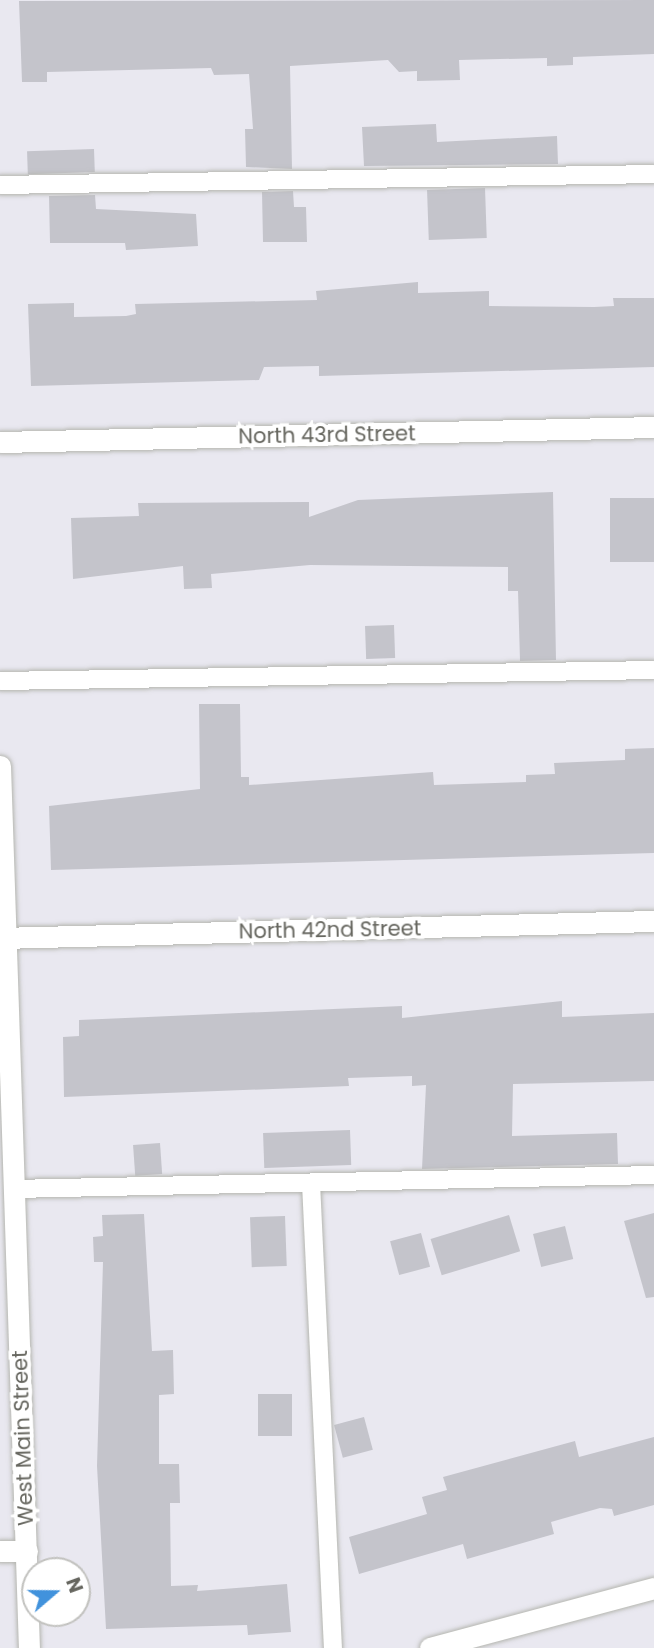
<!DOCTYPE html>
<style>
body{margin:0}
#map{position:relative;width:654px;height:1648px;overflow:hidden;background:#e9e8f0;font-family:Poppins,sans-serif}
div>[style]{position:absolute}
.building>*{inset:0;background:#c4c4cb;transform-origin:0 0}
.roads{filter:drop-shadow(0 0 2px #b5b6b0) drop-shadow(0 0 2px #b5b6b0)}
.service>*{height:18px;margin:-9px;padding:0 9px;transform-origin:9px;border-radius:9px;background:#fff}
.minor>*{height:21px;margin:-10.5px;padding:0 10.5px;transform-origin:10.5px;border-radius:10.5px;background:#fff}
span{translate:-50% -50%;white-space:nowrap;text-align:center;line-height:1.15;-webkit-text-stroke:7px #fff;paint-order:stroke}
.street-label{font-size:21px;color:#66665f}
.north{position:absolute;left:21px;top:1557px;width:70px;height:70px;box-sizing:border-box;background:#fff;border:2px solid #c2c2bf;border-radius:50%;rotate:70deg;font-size:19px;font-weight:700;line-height:28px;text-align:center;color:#66665f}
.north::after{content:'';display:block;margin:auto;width:24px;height:32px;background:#4192dc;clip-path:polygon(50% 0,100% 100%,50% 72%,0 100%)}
</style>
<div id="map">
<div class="building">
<div style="clip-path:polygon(654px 0,654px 54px,573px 57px,573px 65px,547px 66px,547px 58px,459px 60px,460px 80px,417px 81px,417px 71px,399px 72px,388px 60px,290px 66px,292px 169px,246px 167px,245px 129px,253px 129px,249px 74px,214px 75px,211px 68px,47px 72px,47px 82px,22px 82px,19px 1px)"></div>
<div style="clip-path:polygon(436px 124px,437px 142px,557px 136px,558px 164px,364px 166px,362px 127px)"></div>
<div style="left:94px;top:149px;width:23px;height:67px;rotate:88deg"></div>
<div style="left:485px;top:188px;width:50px;height:58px;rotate:88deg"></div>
<div style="clip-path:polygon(293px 191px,294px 207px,306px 207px,307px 242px,263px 242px,262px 192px)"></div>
<div style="clip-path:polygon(95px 195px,96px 209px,196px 214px,198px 246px,126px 250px,125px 243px,50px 243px,49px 196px)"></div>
<div style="clip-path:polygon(418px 282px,418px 293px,489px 291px,489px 306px,594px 307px,614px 306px,613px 298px,654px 298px,654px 367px,319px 376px,319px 366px,264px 367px,259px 380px,31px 386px,28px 304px,74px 303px,74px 317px,126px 316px,136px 314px,135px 304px,317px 300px,316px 291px)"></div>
<div style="clip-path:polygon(553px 492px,556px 660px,520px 661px,518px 591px,508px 591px,508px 567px,310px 565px,211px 574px,212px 588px,184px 589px,183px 566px,73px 579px,71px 518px,139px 516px,138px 503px,309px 502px,309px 517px,358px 500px)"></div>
<div style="left:654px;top:498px;width:64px;height:44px;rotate:90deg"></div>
<div style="left:394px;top:625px;width:33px;height:29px;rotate:88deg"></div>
<div style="clip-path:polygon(199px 704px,240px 704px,241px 777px,249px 777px,249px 785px,433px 772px,434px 785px,526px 782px,526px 775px,555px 774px,554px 763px,625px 760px,625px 749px,654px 748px,654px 853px,51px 870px,49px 806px,200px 789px)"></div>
<div style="clip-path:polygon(562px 1001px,562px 1017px,654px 1013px,654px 1081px,513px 1084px,512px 1136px,617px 1133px,618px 1164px,422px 1169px,426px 1085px,412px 1086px,412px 1076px,348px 1078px,349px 1086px,64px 1097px,63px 1037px,79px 1036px,79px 1020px,402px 1006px,402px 1018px)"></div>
<div style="left:350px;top:1130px;width:35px;height:87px;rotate:88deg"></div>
<div style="left:160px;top:1143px;width:31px;height:27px;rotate:86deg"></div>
<div style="clip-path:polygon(654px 1213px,654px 1297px,646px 1298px,624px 1221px)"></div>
<div style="clip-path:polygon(144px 1214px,152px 1351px,173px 1350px,174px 1394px,159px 1395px,159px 1464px,179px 1464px,180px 1503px,170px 1503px,171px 1586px,198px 1585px,197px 1591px,287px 1584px,291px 1632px,248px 1635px,247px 1625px,106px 1629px,97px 1466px,103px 1262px,94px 1262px,93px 1237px,103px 1236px,102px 1215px)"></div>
<div style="left:509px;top:1215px;width:38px;height:82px;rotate:73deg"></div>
<div style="left:285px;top:1216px;width:50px;height:35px;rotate:88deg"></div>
<div style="left:565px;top:1226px;width:34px;height:33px;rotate:76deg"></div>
<div style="left:421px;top:1233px;width:35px;height:32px;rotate:75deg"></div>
<div style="left:258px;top:1394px;width:34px;height:42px"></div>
<div style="left:364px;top:1417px;width:34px;height:31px;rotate:75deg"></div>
<div style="clip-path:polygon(654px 1437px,654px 1505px,614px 1516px,612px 1509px,600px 1508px,551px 1522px,554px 1534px,467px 1559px,463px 1544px,359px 1574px,349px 1537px,427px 1514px,422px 1497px,447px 1490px,443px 1477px,575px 1441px,579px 1457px)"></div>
</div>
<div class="roads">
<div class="service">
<div style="left:0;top:185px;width:654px;rotate:-0.96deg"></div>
<div style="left:0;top:681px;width:654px;rotate:-0.96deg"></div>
<div style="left:311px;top:1183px;width:466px;rotate:87.3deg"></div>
<div style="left:13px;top:1189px;width:641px;rotate:-1.25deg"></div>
</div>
<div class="minor">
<div style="left:0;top:442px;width:654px;rotate:-1.31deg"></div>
<div style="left:0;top:766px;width:882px;rotate:88.12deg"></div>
<div style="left:0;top:938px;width:654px;rotate:-1.49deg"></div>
<div style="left:0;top:1551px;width:27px"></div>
<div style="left:430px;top:1648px;width:232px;rotate:-15deg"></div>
</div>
</div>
<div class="street-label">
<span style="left:327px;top:435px;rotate:-1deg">North 43rd Street</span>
<span style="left:330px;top:930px;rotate:-1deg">North 42nd Street</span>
<span style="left:23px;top:1438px;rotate:-92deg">West Main Street</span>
</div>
<div class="north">N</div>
</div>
